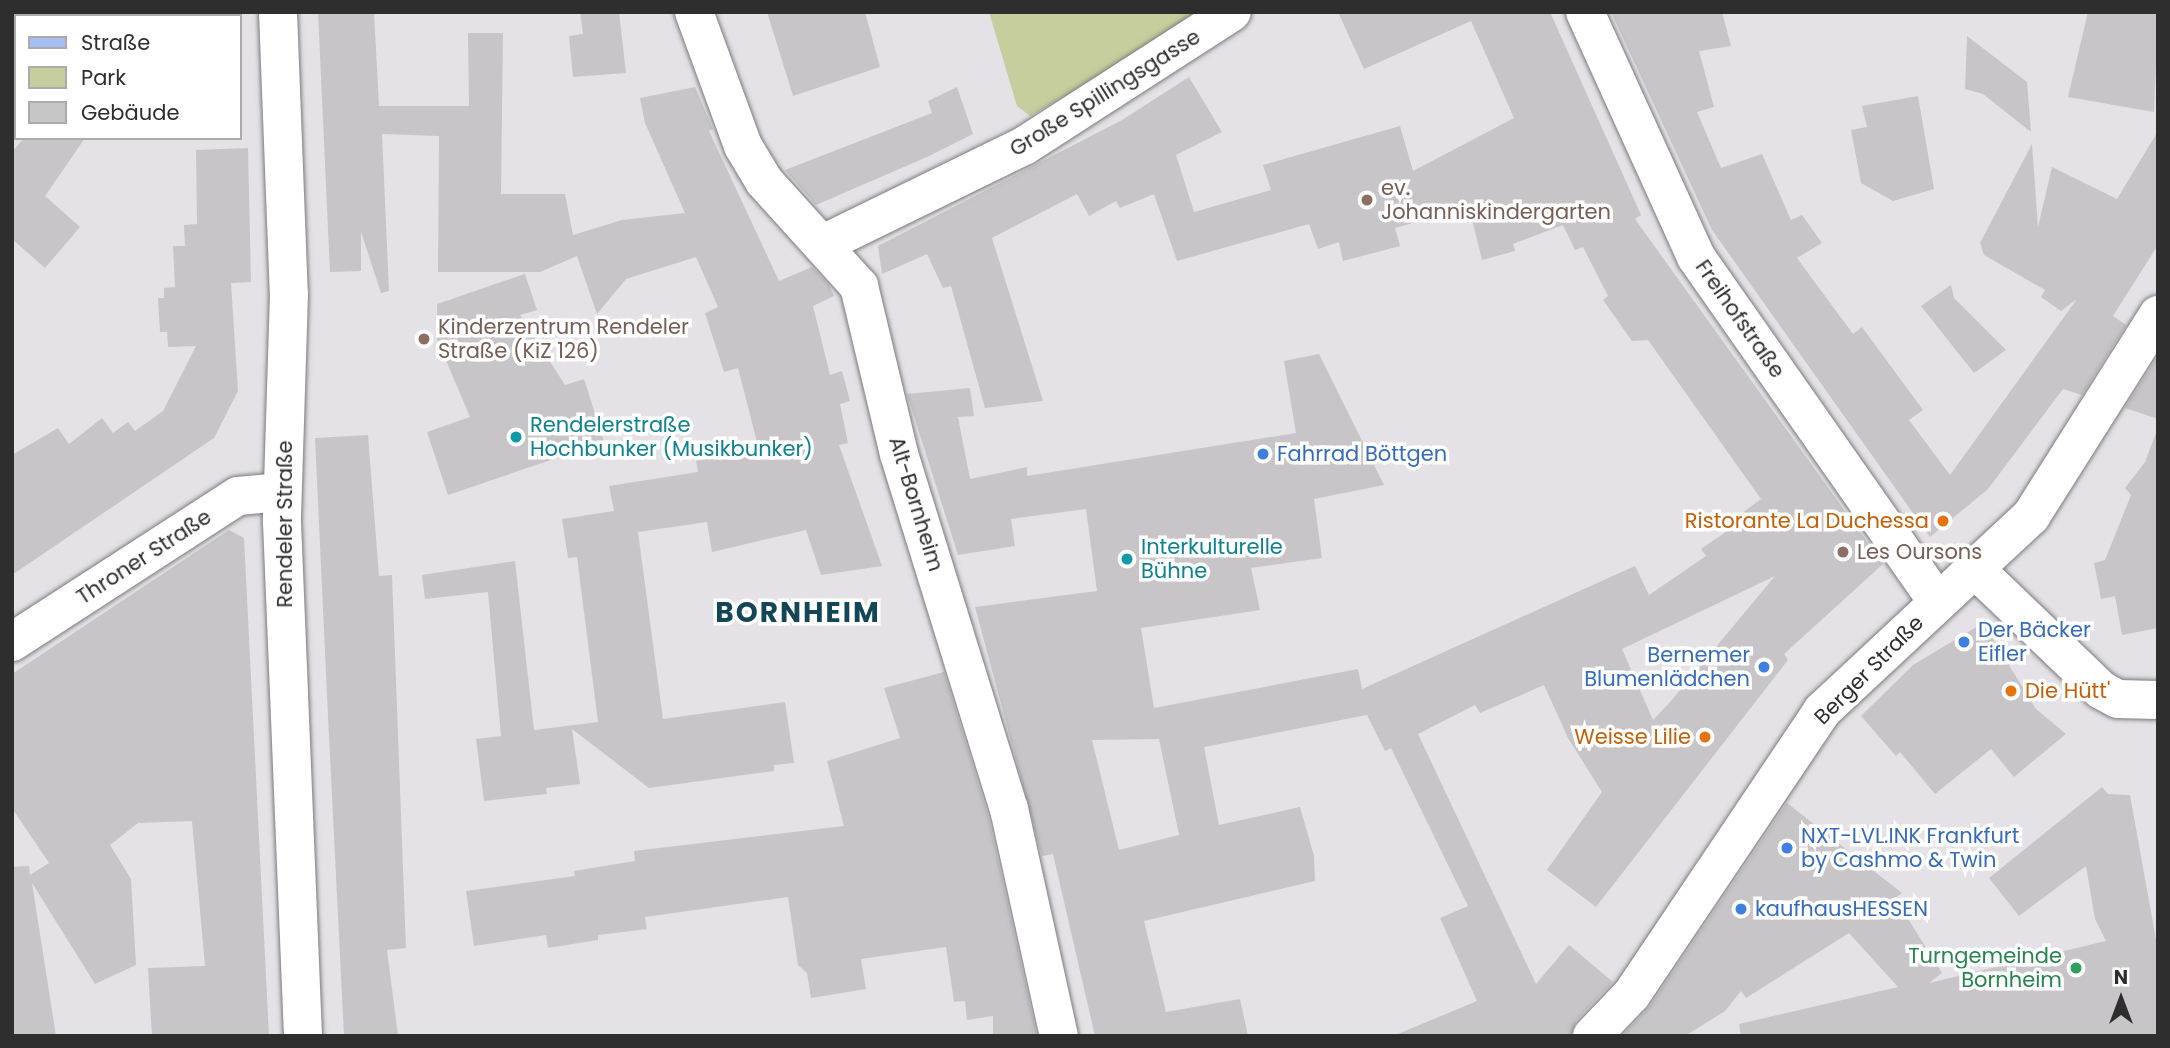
<!DOCTYPE html>
<meta charset="utf-8">
<style>
body{margin:0}
#map{position:relative;width:2170px;height:1048px;overflow:hidden;background:#e4e2e6;font-family:Poppins,sans-serif}
div>[style]{position:absolute}
.green>*{inset:0;background:#c5ce9c}
.building>*{inset:0;background:#c8c5c9}
.roads{filter:drop-shadow(0 0 2px #7c7a7e) drop-shadow(0 0 2px #7c7a7e)}
.minor>*{height:38px;margin:-19px;padding:0 19px;transform-origin:19px;border-radius:19px;background:#fff}
.major>*{height:38px;margin:-19px;padding:0 19px;transform-origin:19px;border-radius:19px;background:#a7bef5}
.dots>*{width:19px;height:19px;translate:-50% -50%;box-sizing:border-box;border:4px solid #fff;border-radius:50%}
span{translate:-50% -50%;white-space:nowrap;text-align:center;line-height:1.15;-webkit-text-stroke:7px #fff;paint-order:stroke}
.street-label{font-size:21px;color:#2f2e2f}
.education-label{font-size:21px;color:#785e54}
.left{translate:0 -50%;text-align:left}
.culture-label{font-size:21px;color:#0d838f}
.shop-label{font-size:21px;color:#366cbe}
.right{translate:-100% -50%;text-align:right}
.food-label{font-size:21px;color:#c56008}
.leisure-label{font-size:21px;color:#27864d}
.district-label{font-size:28px;color:#134657;font-weight:700;letter-spacing:2px}
.frame{position:absolute;inset:0;border:14px solid #2f2e2f;pointer-events:none}
.legend{position:absolute;left:14px;top:14px;width:228px;height:126px;box-sizing:border-box;background:#fff;border:2px solid #acabac;margin:0;padding:9px 12px;list-style:none;font-size:21px;color:#2f2e2f}
.legend li{display:flex;align-items:center;gap:14px;height:35px}
.legend b{width:35px;border:2px solid #acabac}
.north{position:absolute;left:2086px;top:964px;width:70px;height:70px;-webkit-text-stroke:5px #fff;paint-order:stroke;rotate:0deg;font-size:19px;font-weight:700;line-height:28px;text-align:center;color:#2f2e2f}
.north::after{content:'';display:block;margin:auto;width:24px;height:32px;background:#2f2e2f;clip-path:polygon(50% 0,100% 100%,50% 72%,0 100%)}
</style>
<div id="map">
<div class="green">
<div style="clip-path:polygon(989px 12px,1198px 12px,1192px 23px,1030px 116px,1017px 106px)"></div>
</div>
<div class="building">
<div style="clip-path:polygon(318px 12px,374px 12px,379px 106px,469px 106px,468px 33px,503px 33px,501px 194px,565px 194px,573px 235px,622px 220px,685px 213px,645px 123px,640px 98px,695px 87px,713px 129px,709px 131px,779px 281px,812px 267px,829px 285px,834px 296px,813px 306px,830px 375px,842px 371px,850px 401px,840px 404px,848px 443px,839px 445px,882px 566px,821px 575px,806px 530px,712px 552px,707px 522px,638px 532px,663px 719px,785px 702px,794px 763px,774px 765px,774px 771px,649px 788px,572px 729px,580px 784px,546px 788px,547px 794px,484px 801px,476px 739px,501px 736px,488px 592px,425px 599px,422px 575px,515px 561px,534px 730px,598px 722px,577px 557px,568px 558px,562px 519px,614px 511px,609px 486px,698px 472px,696px 461px,758px 446px,738px 368px,724px 372px,705px 313px,718px 307px,696px 257px,626px 279px,597px 314px,577px 256px,540px 272px,438px 272px,439px 136px,382px 134px,389px 291px,381px 293px,361px 232px,361px 271px,330px 272px)"></div>
<div style="clip-path:polygon(580px 12px,619px 12px,626px 73px,573px 77px,569px 36px,583px 34px)"></div>
<div style="clip-path:polygon(767px 12px,865px 12px,880px 67px,793px 96px)"></div>
<div style="clip-path:polygon(evenodd,1338px 12px,1550px 12px,1641px 215px,1635px 219px,1883px 564px,1784px 654px,1788px 660px,1596px 907px,1547px 870px,1602px 792px,1568px 738px,1544px 685px,1480px 713px,1475px 705px,1418px 734px,1536px 984px,1569px 945px,1613px 982px,1576px 1021px,1571px 1036px,1393px 1036px,1477px 1001px,1440px 918px,1468px 906px,1391px 748px,1385px 751px,1367px 715px,1204px 747px,1219px 825px,1300px 807px,1314px 856px,1315px 881px,1144px 921px,1166px 1012px,1240px 999px,1248px 1036px,1095px 1036px,1053px 854px,1042px 856px,975px 607px,1097px 591px,1086px 509px,1011px 519px,1015px 546px,958px 555px,907px 394px,970px 388px,974px 416px,958px 417px,970px 479px,1027px 467px,1027px 476px,1296px 433px,1284px 361px,1319px 354px,1384px 485px,1314px 499px,1322px 558px,1251px 568px,1260px 610px,1141px 628px,1154px 708px,1358px 669px,1362px 689px,1635px 566px,1649px 595px,1706px 556px,1701px 549px,1746px 518px,1742px 513px,1761px 499px,1648px 340px,1632px 341px,1603px 300px,1608px 296px,1583px 247px,1575px 250px,1563px 225px,1513px 244px,1515px 251px,1482px 260px,1469px 207px,1395px 228px,1400px 246px,1343px 261px,1339px 242px,1318px 249px,1309px 224px,1177px 261px,1154px 194px,1120px 208px,1116px 201px,1089px 216px,1077px 194px,992px 238px,1043px 401px,985px 408px,951px 286px,943px 288px,927px 254px,882px 274px,878px 246px,1122px 120px,1189px 77px,1222px 132px,1176px 155px,1194px 212px,1271px 190px,1263px 165px,1400px 126px,1413px 171px,1514px 118px,1471px 21px,1364px 69px,1338px 12px,1775px 576px,1671px 701px,1653px 720px,1622px 649px,1775px 576px,1338px 12px,1159px 739px,1179px 835px,1119px 850px,1092px 740px,1159px 739px)"></div>
<div style="clip-path:polygon(1611px 12px,1722px 12px,1731px 46px,1699px 51px,1714px 107px,1697px 112px,1721px 168px,1762px 154px,1791px 220px,1802px 215px,1822px 243px,1797px 258px,1853px 334px,1862px 327px,1923px 410px,1909px 420px,1950px 475px,2077px 299px,2061px 311px,2041px 297px,2045px 290px,1984px 255px,1980px 243px,2032px 144px,2038px 227px,2052px 167px,2117px 199px,2158px 131px,2158px 245px,2113px 316px,2126px 325px,2082px 395px,2063px 389px,1988px 489px,1930px 537px,1712px 230px)"></div>
<div style="clip-path:polygon(2088px 12px,2158px 12px,2154px 112px,2068px 97px)"></div>
<div style="clip-path:polygon(1967px 36px,2027px 82px,2031px 132px,1983px 94px,1965px 89px)"></div>
<div style="clip-path:polygon(957px 87px,973px 134px,927px 157px,816px 205px,785px 170px,932px 113px,928px 101px)"></div>
<div style="clip-path:polygon(1918px 96px,1934px 189px,1893px 201px,1861px 183px,1851px 130px,1867px 127px,1862px 106px)"></div>
<div style="clip-path:polygon(24px 138px,85px 138px,45px 196px,80px 227px,45px 268px,12px 239px,12px 152px)"></div>
<div style="clip-path:polygon(248px 148px,251px 282px,231px 283px,238px 391px,214px 438px,12px 575px,12px 455px,58px 428px,69px 444px,102px 418px,113px 433px,128px 422px,135px 431px,163px 411px,196px 346px,168px 347px,167px 332px,160px 332px,158px 298px,164px 298px,164px 288px,175px 287px,173px 246px,185px 246px,184px 225px,197px 224px,196px 150px)"></div>
<div style="clip-path:polygon(525px 274px,537px 310px,520px 315px,565px 385px,584px 379px,604px 442px,448px 495px,427px 432px,470px 417px,437px 339px,437px 304px)"></div>
<div style="clip-path:polygon(1951px 285px,1954px 298px,2006px 350px,1974px 373px,1921px 306px)"></div>
<div style="clip-path:polygon(2158px 356px,2158px 419px,2125px 408px)"></div>
<div style="clip-path:polygon(2156px 433px,2158px 628px,2122px 635px,2115px 596px,2101px 599px,2094px 563px,2105px 560px,2131px 495px,2125px 488px,2145px 462px)"></div>
<div style="clip-path:polygon(368px 435px,379px 576px,392px 575px,406px 948px,387px 950px,398px 1036px,344px 1036px,328px 716px,315px 438px)"></div>
<div style="clip-path:polygon(229px 530px,244px 538px,269px 1036px,152px 1036px,148px 968px,205px 966px,192px 821px,138px 823px,110px 845px,131px 879px,136px 965px,95px 984px,32px 883px,56px 1036px,12px 1036px,12px 867px,29px 866px,30px 875px,49px 863px,12px 808px,12px 674px)"></div>
<div style="clip-path:polygon(1983px 623px,2036px 709px,2066px 734px,2014px 777px,1991px 749px,1935px 794px,1900px 752px,1896px 756px,1861px 716px,1913px 665px)"></div>
<div style="clip-path:polygon(944px 672px,988px 815px,1037px 1036px,993px 1036px,993px 1016px,967px 1020px,965px 1001px,954px 1002px,946px 947px,861px 959px,866px 989px,811px 998px,807px 973px,798px 965px,788px 897px,645px 917px,647px 929px,598px 935px,598px 940px,548px 948px,546px 935px,474px 946px,466px 891px,575px 876px,574px 871px,635px 861px,634px 851px,844px 826px,827px 761px,900px 738px,884px 688px)"></div>
<div style="clip-path:polygon(2102px 787px,2108px 794px,2130px 795px,2158px 951px,2158px 1036px,1741px 1036px,1739px 1024px,1898px 987px,1849px 933px,1746px 998px,1741px 991px,1725px 1011px,1685px 1036px,1622px 1036px,1650px 1006px,1787px 803px,1902px 893px,1895px 898px,1942px 973px,1929px 983px,2106px 941px,2095px 919px,2086px 866px,2019px 916px,1989px 878px)"></div>
</div>
<div class="roads">
<div class="minor">
<div style="left:278px;top:12px;width:282px;rotate:87.8deg"></div>
<div style="left:289px;top:294px;width:228px;rotate:91.8deg"></div>
<div style="left:282px;top:522px;width:514px;rotate:87.66deg"></div>
<div style="left:694px;top:12px;width:143px;rotate:69.9deg"></div>
<div style="left:743px;top:146px;width:41px;rotate:59deg"></div>
<div style="left:764px;top:181px;width:142px;rotate:47.9deg"></div>
<div style="left:859px;top:286px;width:173px;rotate:76.6deg"></div>
<div style="left:899px;top:454px;width:372px;rotate:72.8deg"></div>
<div style="left:1009px;top:809px;width:232px;rotate:77.6deg"></div>
<div style="left:1585px;top:12px;width:269px;rotate:65.6deg"></div>
<div style="left:1696px;top:257px;width:421px;rotate:55deg"></div>
<div style="left:825px;top:243px;width:221px;rotate:-26deg"></div>
<div style="left:1024px;top:146px;width:247px;rotate:-32.8deg"></div>
<div style="left:1977px;top:571px;width:172px;rotate:43.8deg"></div>
<div style="left:2101px;top:690px;width:19px;rotate:28deg"></div>
<div style="left:2118px;top:699px;width:40px;rotate:1.4deg"></div>
<div style="left:12px;top:642px;width:269px;rotate:-32.9deg"></div>
<div style="left:238px;top:496px;width:44px;rotate:-5.2deg"></div>
<div style="left:1592px;top:1036px;width:58px;rotate:-46.4deg"></div>
<div style="left:1632px;top:994px;width:341px;rotate:-56.1deg"></div>
<div style="left:1822px;top:711px;width:286px;rotate:-43deg"></div>
<div style="left:2031px;top:516px;width:238px;rotate:-57.7deg"></div>
</div>
<div class="major">
<div style="left:53px;top:16px;width:5px;rotate:-53deg"></div>
<div style="left:12px;top:61px;width:6px;rotate:-45deg"></div>
</div>
</div>
<div class="dots">
<div style="left:1367px;top:200px;background:#8d6e63"></div>
<div style="left:424px;top:339px;background:#8d6e63"></div>
<div style="left:516px;top:437px;background:#0f9aa8"></div>
<div style="left:1263px;top:454px;background:#3f7fe0"></div>
<div style="left:1943px;top:521px;background:#e8710a"></div>
<div style="left:1843px;top:552px;background:#8d6e63"></div>
<div style="left:1127px;top:559px;background:#0f9aa8"></div>
<div style="left:1964px;top:642px;background:#3f7fe0"></div>
<div style="left:1764px;top:667px;background:#3f7fe0"></div>
<div style="left:2011px;top:691px;background:#e8710a"></div>
<div style="left:1705px;top:737px;background:#e8710a"></div>
<div style="left:1787px;top:848px;background:#3f7fe0"></div>
<div style="left:1741px;top:909px;background:#3f7fe0"></div>
<div style="left:2076px;top:968px;background:#2e9e5b"></div>
</div>
<div class="street-label">
<span style="left:1105px;top:93px;rotate:-32deg">Große Spillingsgasse</span>
<span style="left:1740px;top:319px;rotate:55deg">Freihofstraße</span>
<span style="left:916px;top:504px;rotate:73deg">Alt-Bornheim</span>
<span style="left:285px;top:524px;rotate:-90deg">Rendeler Straße</span>
<span style="left:144px;top:557px;rotate:-33deg">Throner Straße</span>
<span style="left:1869px;top:670px;rotate:-45deg">Berger Straße</span>
</div>
<div class="education-label">
<span class="left" style="left:1381px;top:200px">ev.<br>Johanniskindergarten</span>
<span class="left" style="left:438px;top:339px">Kinderzentrum Rendeler<br>Straße (KiZ 126)</span>
<span class="left" style="left:1857px;top:552px">Les Oursons</span>
</div>
<div class="culture-label">
<span class="left" style="left:530px;top:437px">Rendelerstraße<br>Hochbunker (Musikbunker)</span>
<span class="left" style="left:1141px;top:559px">Interkulturelle<br>Bühne</span>
</div>
<div class="shop-label">
<span class="left" style="left:1277px;top:454px">Fahrrad Böttgen</span>
<span class="left" style="left:1978px;top:642px">Der Bäcker<br>Eifler</span>
<span class="right" style="left:1750px;top:667px">Bernemer<br>Blumenlädchen</span>
<span class="left" style="left:1801px;top:848px">NXT-LVL.INK Frankfurt<br>by Cashmo &amp; Twin</span>
<span class="left" style="left:1755px;top:909px">kaufhausHESSEN</span>
</div>
<div class="food-label">
<span class="right" style="left:1929px;top:521px">Ristorante La Duchessa</span>
<span class="left" style="left:2025px;top:691px">Die Hütt'</span>
<span class="right" style="left:1691px;top:737px">Weisse Lilie</span>
</div>
<div class="leisure-label">
<span class="right" style="left:2062px;top:968px">Turngemeinde<br>Bornheim</span>
</div>
<div class="district-label">
<span style="left:798px;top:613px">BORNHEIM</span>
</div>
<div class="frame"></div>
<ul class="legend">
<li><b style="height:9px;background:#a7bef5"></b>Straße</li>
<li><b style="height:19px;background:#c5ce9c"></b>Park</li>
<li><b style="height:19px;background:#c8c5c9"></b>Gebäude</li>
</ul>
<div class="north">N</div>
</div>
